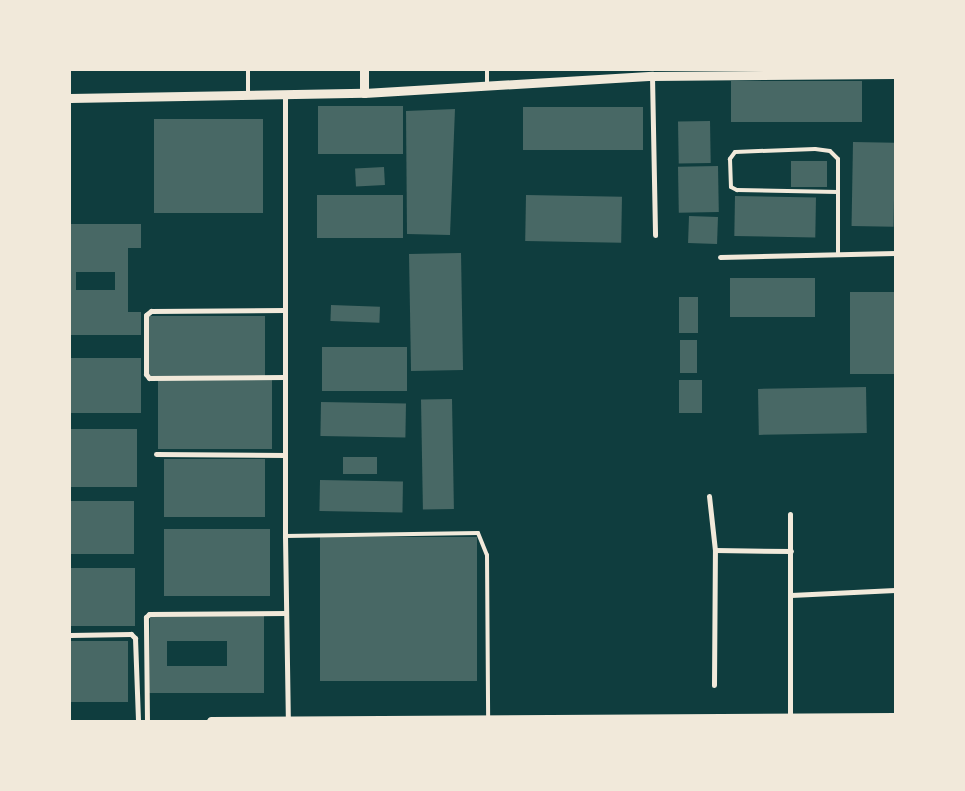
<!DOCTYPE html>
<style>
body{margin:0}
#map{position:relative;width:965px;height:791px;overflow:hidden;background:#0f3d3e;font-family:"Asap Condensed",sans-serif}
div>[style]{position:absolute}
.building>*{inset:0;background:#486865;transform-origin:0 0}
.service>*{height:4px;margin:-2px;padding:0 2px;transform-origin:2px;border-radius:2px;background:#f1e9da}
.minor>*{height:5px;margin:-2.5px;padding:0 2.5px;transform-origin:2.5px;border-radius:2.5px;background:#f1e9da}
.tertiary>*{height:9px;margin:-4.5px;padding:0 4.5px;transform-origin:4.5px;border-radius:4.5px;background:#f1e9da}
span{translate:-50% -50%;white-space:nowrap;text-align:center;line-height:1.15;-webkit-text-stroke:4px #f1e9da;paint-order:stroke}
.frame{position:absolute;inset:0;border:71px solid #f1e9da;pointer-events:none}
</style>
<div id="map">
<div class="building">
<div style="left:731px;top:81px;width:131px;height:41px"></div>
<div style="left:403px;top:106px;width:48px;height:85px;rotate:90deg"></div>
<div style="left:523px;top:107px;width:120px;height:43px"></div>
<div style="clip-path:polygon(455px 109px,450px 235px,407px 234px,406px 111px)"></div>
<div style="left:154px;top:119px;width:109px;height:94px"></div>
<div style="left:710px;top:121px;width:42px;height:32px;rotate:89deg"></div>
<div style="left:853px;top:142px;width:42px;height:84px;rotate:1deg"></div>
<div style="left:791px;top:161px;width:36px;height:26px"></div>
<div style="left:718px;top:166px;width:46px;height:40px;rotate:89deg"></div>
<div style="left:384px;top:167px;width:18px;height:29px;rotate:87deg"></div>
<div style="left:317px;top:195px;width:86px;height:43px"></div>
<div style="left:526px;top:195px;width:96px;height:46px;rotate:1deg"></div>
<div style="left:735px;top:196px;width:81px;height:40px;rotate:1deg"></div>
<div style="left:689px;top:216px;width:29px;height:27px;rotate:2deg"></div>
<div style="clip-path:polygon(evenodd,70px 224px,141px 224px,141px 248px,128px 248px,128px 312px,141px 312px,141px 335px,70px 335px,70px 224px,76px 272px,115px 272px,115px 290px,76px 290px,76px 272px)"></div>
<div style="left:461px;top:253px;width:117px;height:52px;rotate:89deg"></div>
<div style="left:730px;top:278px;width:85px;height:39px"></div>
<div style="left:850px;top:292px;width:44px;height:82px"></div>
<div style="left:679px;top:297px;width:19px;height:36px"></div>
<div style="left:331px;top:305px;width:49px;height:16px;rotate:2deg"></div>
<div style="left:148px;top:316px;width:117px;height:60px"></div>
<div style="left:680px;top:340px;width:17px;height:33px"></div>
<div style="left:322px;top:347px;width:85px;height:44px"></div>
<div style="left:70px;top:358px;width:71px;height:55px"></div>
<div style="left:158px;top:380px;width:114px;height:69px"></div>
<div style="left:679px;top:380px;width:23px;height:33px"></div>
<div style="left:866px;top:387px;width:46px;height:108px;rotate:89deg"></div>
<div style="left:452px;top:399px;width:110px;height:31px;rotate:89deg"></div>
<div style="left:321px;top:402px;width:85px;height:34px;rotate:1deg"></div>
<div style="left:70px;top:429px;width:67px;height:58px"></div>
<div style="left:377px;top:457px;width:17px;height:34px;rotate:90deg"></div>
<div style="left:164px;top:459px;width:101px;height:58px"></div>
<div style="left:320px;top:480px;width:83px;height:31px;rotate:1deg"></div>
<div style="left:70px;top:501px;width:64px;height:53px"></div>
<div style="left:164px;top:529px;width:106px;height:67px"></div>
<div style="left:320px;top:537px;width:157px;height:144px"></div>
<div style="left:70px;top:568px;width:65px;height:58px"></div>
<div style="clip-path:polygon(evenodd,264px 615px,264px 693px,149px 693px,150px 616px,264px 615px,167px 641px,227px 641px,227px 666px,167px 666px,167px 641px)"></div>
<div style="left:70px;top:641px;width:58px;height:61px"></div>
</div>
<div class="service">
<div style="left:248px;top:70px;width:25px;rotate:90deg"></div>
<div style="left:487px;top:70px;width:16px;rotate:90deg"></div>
<div style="left:838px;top:255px;width:96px;rotate:-90deg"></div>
<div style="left:838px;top:159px;width:11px;rotate:-135deg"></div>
<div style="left:830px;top:151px;width:15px;rotate:-172deg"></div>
<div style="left:815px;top:149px;width:80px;rotate:177.9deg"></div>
<div style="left:735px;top:152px;width:9px;rotate:126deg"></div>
<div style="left:730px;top:159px;width:28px;rotate:88deg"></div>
<div style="left:731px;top:187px;width:7px;rotate:27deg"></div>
<div style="left:737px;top:190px;width:101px;rotate:1.1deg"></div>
<div style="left:285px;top:536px;width:193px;rotate:-0.9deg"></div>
<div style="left:478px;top:533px;width:24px;rotate:68deg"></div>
<div style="left:487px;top:555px;width:163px;rotate:89.6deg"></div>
</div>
<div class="minor">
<div style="left:652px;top:76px;width:159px;rotate:88.9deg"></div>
<div style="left:285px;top:94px;width:442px;rotate:90deg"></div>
<div style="left:285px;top:536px;width:185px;rotate:89.1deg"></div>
<div style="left:720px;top:257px;width:175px;rotate:-1.3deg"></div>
<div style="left:285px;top:310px;width:134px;rotate:179.6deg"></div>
<div style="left:151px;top:311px;width:6px;rotate:141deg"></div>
<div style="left:146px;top:315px;width:59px;rotate:90deg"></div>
<div style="left:146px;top:374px;width:5px;rotate:53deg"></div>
<div style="left:149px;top:378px;width:136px;rotate:-0.4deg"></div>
<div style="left:156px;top:454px;width:129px;rotate:0.4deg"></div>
<div style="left:709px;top:496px;width:54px;rotate:83.7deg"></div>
<div style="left:715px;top:550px;width:76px;rotate:0.8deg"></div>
<div style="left:790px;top:514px;width:204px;rotate:90deg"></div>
<div style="left:791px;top:595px;width:104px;rotate:-2.8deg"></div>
<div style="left:70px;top:635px;width:61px;rotate:-0.9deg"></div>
<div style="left:131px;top:634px;width:6px;rotate:45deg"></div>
<div style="left:135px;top:638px;width:83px;rotate:87.9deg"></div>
<div style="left:714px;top:685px;width:135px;rotate:-89.6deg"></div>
<div style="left:147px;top:721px;width:104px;rotate:-90.6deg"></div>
<div style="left:146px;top:617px;width:4px;rotate:-45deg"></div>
<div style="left:149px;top:614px;width:137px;rotate:-0.4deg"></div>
</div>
<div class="tertiary">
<div style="left:364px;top:70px;width:23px;rotate:90deg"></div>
<div style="left:70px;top:98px;width:294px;rotate:-1deg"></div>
<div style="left:364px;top:93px;width:289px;rotate:-3.4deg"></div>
<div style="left:652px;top:76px;width:243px;rotate:-0.5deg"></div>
<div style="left:211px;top:721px;width:684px;rotate:-0.34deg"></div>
</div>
<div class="frame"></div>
</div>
